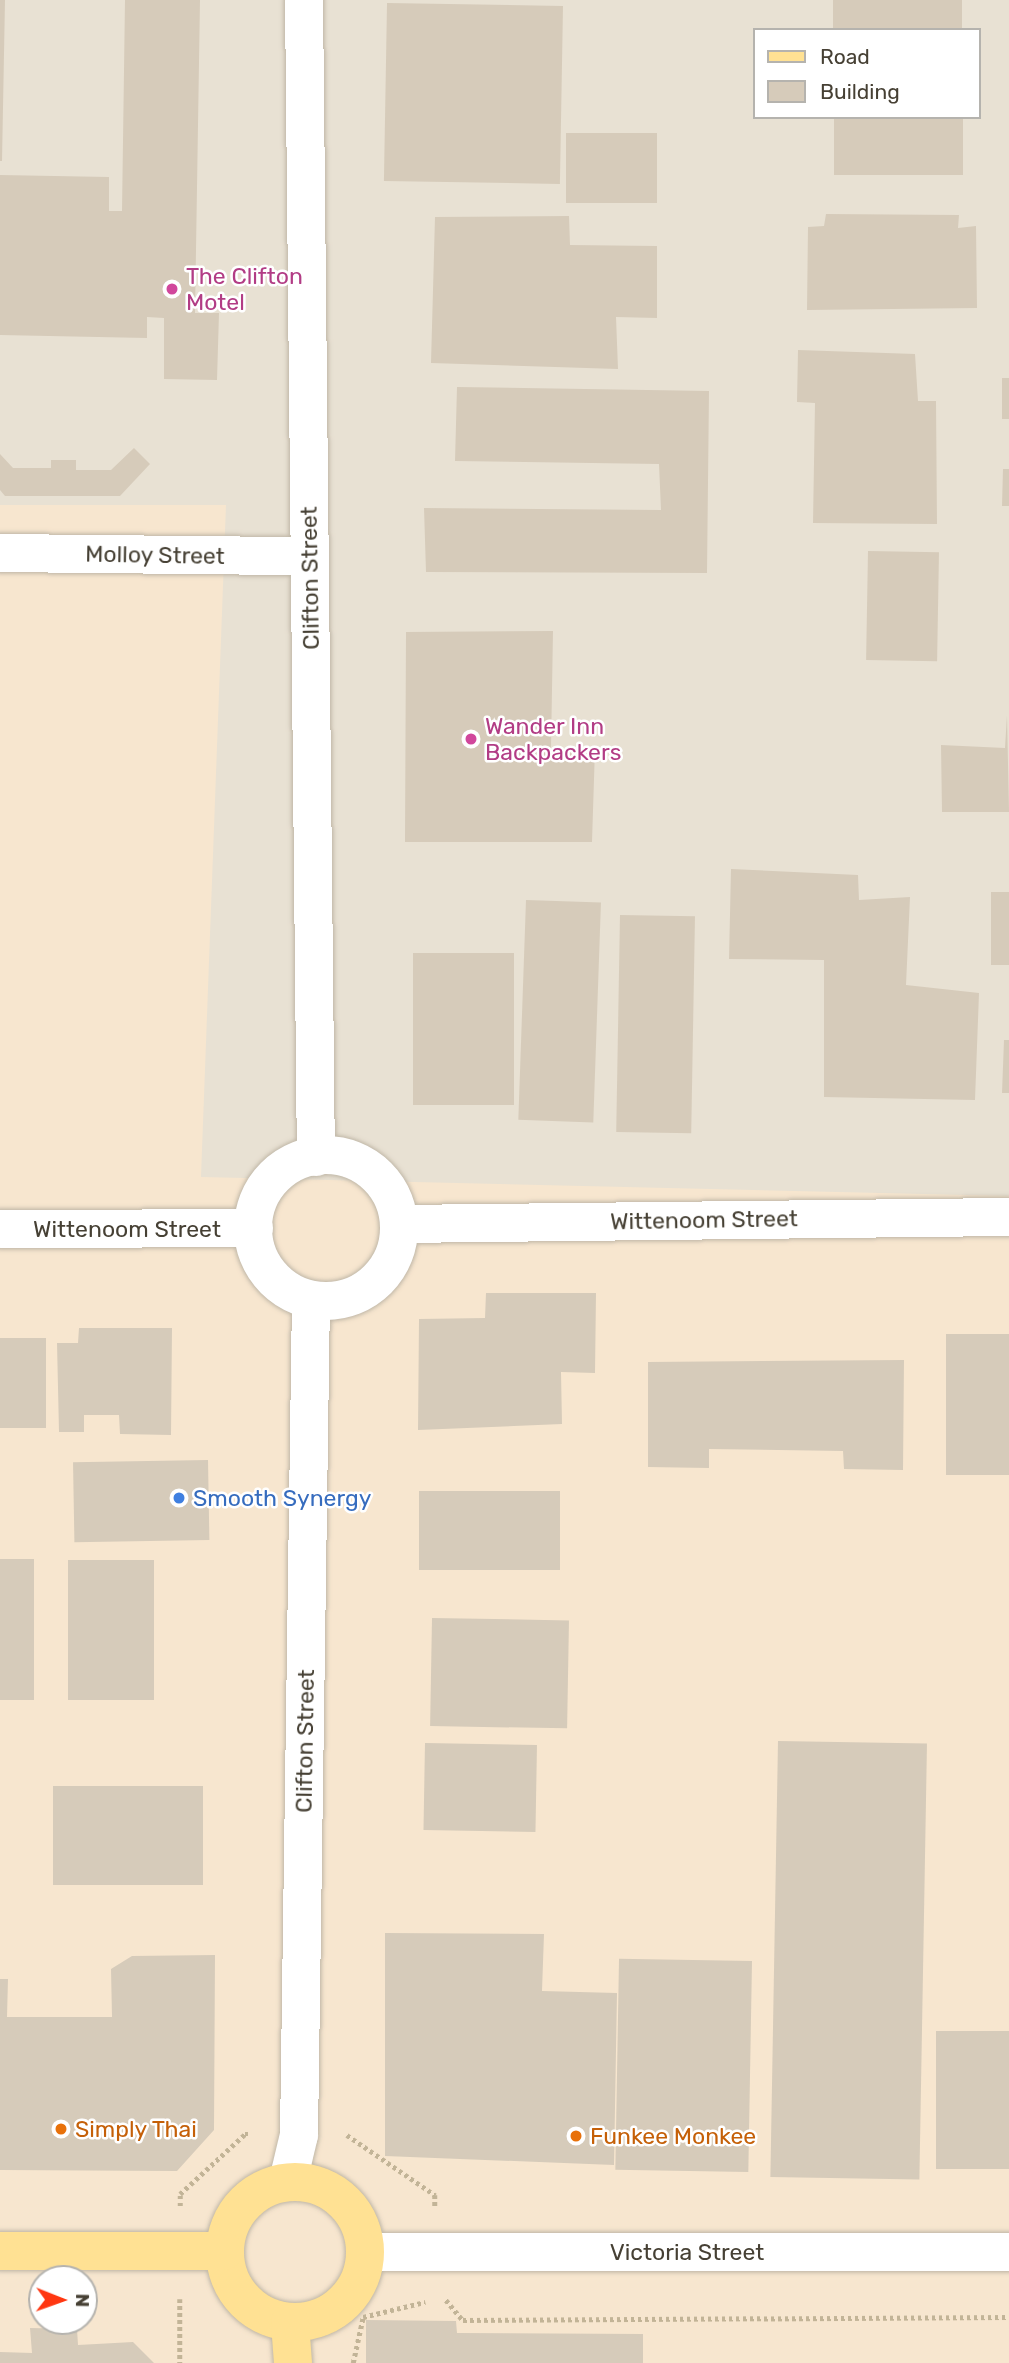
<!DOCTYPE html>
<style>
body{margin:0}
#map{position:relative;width:1009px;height:2363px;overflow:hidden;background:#f4efe5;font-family:Rubik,sans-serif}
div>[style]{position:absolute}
.residential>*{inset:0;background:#e8e1d3}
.commercial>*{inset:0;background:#f7e6cf}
.building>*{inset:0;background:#d6cbba;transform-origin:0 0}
.path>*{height:4.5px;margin-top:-2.25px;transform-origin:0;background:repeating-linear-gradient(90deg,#c2b497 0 3.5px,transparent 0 7px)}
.roads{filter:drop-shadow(0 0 2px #c0b7a7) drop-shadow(0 0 2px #c0b7a7)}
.minor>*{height:38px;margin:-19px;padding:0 19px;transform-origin:19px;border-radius:19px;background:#fff}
.minor>.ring{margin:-19px;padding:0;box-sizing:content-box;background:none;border:38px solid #fff;border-radius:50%}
.major>*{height:38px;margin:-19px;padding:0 19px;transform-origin:19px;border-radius:19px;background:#ffe193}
.major>.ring{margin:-19px;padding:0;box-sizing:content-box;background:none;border:38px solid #ffe193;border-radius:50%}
.dots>*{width:19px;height:19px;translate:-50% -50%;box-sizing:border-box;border:4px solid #fff;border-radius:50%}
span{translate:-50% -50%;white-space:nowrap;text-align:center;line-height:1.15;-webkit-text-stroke:5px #fff;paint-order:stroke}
.hotel-label{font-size:23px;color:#b23c85}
.left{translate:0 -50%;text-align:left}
.street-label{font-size:23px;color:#464034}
.shop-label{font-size:23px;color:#366cbe}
.food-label{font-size:23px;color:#c56008}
.legend{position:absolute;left:753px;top:28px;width:228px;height:91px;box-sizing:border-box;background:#fff;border:2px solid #b5b3ae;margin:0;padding:9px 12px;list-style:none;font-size:21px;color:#464034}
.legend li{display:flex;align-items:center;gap:14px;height:35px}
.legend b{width:35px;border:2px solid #b5b3ae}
.north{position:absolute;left:28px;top:2265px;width:70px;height:70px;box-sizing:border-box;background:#fff;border:2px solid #b5b3ae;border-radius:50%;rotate:91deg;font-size:19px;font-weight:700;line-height:28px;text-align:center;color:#464034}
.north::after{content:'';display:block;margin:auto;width:24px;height:32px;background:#ff3711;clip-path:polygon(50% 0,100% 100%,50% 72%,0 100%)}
</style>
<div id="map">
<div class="residential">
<div style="clip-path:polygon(evenodd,0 0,1009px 0,1009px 2363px,0 2363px,0 0,755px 30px,979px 30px,979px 117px,755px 117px,755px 30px,0 0,42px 2279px,84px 2279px,84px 2321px,42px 2321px,42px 2279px)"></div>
</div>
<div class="commercial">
<div style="clip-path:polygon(evenodd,0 505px,226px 505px,201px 1177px,1009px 1196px,1009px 2363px,0 2363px,0 505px,42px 2279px,84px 2279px,84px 2321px,42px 2321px,42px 2279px)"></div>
</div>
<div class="building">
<div style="clip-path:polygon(0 0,5px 0,2px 161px,0 161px)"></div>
<div style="clip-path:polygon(125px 0,200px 0,195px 313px,219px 313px,217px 380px,164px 379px,164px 318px,147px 317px,147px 338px,0 335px,0 175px,109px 177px,109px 211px,122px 211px)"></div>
<div style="left:833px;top:0;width:129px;height:30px"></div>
<div style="left:563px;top:6px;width:178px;height:176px;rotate:91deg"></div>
<div style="left:834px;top:117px;width:129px;height:58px"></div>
<div style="left:566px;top:133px;width:91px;height:70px"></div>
<div style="clip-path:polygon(826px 214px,959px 215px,958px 228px,976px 226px,977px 308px,807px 310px,808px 227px,824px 226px)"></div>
<div style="clip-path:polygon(569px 216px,570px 245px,657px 246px,657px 318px,616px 317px,618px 369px,431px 363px,435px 217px)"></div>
<div style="clip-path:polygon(798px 350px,915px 354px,918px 401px,936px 401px,937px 524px,813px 523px,815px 403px,797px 402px)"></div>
<div style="left:1002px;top:378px;width:7px;height:41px"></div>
<div style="clip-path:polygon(457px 387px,709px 391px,707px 573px,426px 572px,424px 508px,661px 510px,659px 464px,455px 461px)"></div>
<div style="clip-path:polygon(134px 448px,150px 464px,120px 496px,5px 496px,0 490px,0 454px,13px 468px,51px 468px,51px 460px,76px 460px,76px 470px,111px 470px)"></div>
<div style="clip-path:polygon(1003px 469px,1009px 469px,1009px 506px,1002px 506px)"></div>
<div style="left:868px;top:551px;width:71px;height:109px;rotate:1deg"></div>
<div style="clip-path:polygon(553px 631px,551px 748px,595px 748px,592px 842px,405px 842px,406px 632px)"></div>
<div style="clip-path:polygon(1007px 715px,1009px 812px,942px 812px,941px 745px,1005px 748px)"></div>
<div style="clip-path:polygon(731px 869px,858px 875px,859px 900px,910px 897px,906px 985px,979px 993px,975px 1100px,824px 1097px,824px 960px,729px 959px)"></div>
<div style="left:991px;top:892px;width:18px;height:73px"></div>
<div style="left:526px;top:900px;width:75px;height:220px;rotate:2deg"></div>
<div style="left:620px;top:915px;width:75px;height:217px;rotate:1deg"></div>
<div style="left:413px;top:953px;width:101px;height:152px"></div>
<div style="clip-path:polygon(1004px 1040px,1009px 1040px,1009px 1093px,1002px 1093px)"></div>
<div style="clip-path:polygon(486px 1293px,596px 1293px,595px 1373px,561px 1372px,562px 1424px,418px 1430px,419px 1319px,485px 1318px)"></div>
<div style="clip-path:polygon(79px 1328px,172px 1328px,171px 1435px,120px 1434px,119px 1415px,84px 1415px,84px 1432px,59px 1432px,57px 1343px,78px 1343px)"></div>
<div style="left:1009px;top:1334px;width:141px;height:63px;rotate:90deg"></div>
<div style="left:0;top:1338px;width:46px;height:90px"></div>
<div style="clip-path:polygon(904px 1360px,903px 1470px,844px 1469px,843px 1451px,709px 1449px,709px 1468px,648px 1467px,648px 1362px)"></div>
<div style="left:208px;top:1460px;width:80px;height:135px;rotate:89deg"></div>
<div style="left:419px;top:1491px;width:141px;height:79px"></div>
<div style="left:0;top:1559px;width:34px;height:141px"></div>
<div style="left:68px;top:1560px;width:86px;height:140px"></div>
<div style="left:432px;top:1618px;width:137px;height:108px;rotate:1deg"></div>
<div style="left:778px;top:1741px;width:149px;height:436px;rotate:1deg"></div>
<div style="left:425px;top:1743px;width:112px;height:87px;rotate:1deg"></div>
<div style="left:53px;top:1786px;width:150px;height:99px"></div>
<div style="clip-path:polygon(385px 1933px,544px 1934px,542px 1991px,617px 1993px,614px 2165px,385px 2156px)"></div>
<div style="clip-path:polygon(215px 1955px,214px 2130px,177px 2171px,0 2170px,0 1979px,8px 1979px,7px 2017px,112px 2017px,111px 1969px,132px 1956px)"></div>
<div style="left:752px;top:1961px;width:211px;height:133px;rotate:91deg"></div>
<div style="left:936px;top:2031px;width:73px;height:138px"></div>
<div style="clip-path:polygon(366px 2320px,456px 2321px,457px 2333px,643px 2334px,643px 2363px,366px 2363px)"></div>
<div style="clip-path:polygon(30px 2328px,77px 2329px,78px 2345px,133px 2342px,154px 2363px,0 2363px,0 2352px,32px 2353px)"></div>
</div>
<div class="path">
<div style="left:347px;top:2135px;width:107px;rotate:34.3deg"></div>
<div style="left:435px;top:2195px;width:12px;rotate:90deg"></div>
<div style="left:180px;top:2206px;width:12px;rotate:-90deg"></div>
<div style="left:180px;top:2194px;width:88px;rotate:-42.7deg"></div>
<div style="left:245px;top:2134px;width:6px"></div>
<div style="left:180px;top:2299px;width:64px;rotate:90deg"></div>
<div style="left:446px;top:2300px;width:26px;rotate:50deg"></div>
<div style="left:463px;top:2320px;width:546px;rotate:-0.31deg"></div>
<div style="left:353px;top:2363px;width:47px;rotate:-77.7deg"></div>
<div style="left:363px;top:2317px;width:64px;rotate:-13.6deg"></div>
</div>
<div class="roads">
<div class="minor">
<div style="left:304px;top:0;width:1157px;rotate:89.41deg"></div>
<div style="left:0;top:553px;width:310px;rotate:0.6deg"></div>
<div class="ring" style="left:253px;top:1155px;width:108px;height:108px"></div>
<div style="left:399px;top:1224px;width:610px;rotate:-0.66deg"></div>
<div style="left:0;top:1229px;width:254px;rotate:-0.2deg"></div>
<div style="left:288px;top:2181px;width:47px;rotate:-76.6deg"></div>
<div style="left:299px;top:2135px;width:835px;rotate:-89.18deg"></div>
<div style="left:366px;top:2252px;width:643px"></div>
</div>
<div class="major">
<div class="ring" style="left:225px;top:2182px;width:102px;height:102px"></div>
<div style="left:0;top:2251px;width:224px"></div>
<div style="left:290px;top:2323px;width:40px;rotate:85.7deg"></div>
</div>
</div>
<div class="dots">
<div style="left:172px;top:289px;background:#d1479c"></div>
<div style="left:471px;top:739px;background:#d1479c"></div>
<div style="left:179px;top:1498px;background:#3f7fe0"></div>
<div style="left:61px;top:2129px;background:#e8710a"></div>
<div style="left:576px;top:2136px;background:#e8710a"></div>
</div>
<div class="hotel-label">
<span class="left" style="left:186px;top:289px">The Clifton<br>Motel</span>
<span class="left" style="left:485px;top:739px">Wander Inn<br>Backpackers</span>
</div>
<div class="street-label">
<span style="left:155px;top:555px;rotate:1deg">Molloy Street</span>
<span style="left:310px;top:578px;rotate:-91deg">Clifton Street</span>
<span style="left:704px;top:1220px;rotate:-1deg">Wittenoom Street</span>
<span style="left:127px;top:1229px">Wittenoom Street</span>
<span style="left:305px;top:1741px;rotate:-89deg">Clifton Street</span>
<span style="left:687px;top:2252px">Victoria Street</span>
</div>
<div class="shop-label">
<span class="left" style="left:193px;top:1498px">Smooth Synergy</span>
</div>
<div class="food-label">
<span class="left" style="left:75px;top:2129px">Simply Thai</span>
<span class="left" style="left:590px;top:2136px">Funkee Monkee</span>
</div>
<ul class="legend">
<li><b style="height:9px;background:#ffe193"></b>Road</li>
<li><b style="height:19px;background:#d6cbba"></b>Building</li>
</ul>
<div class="north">N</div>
</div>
